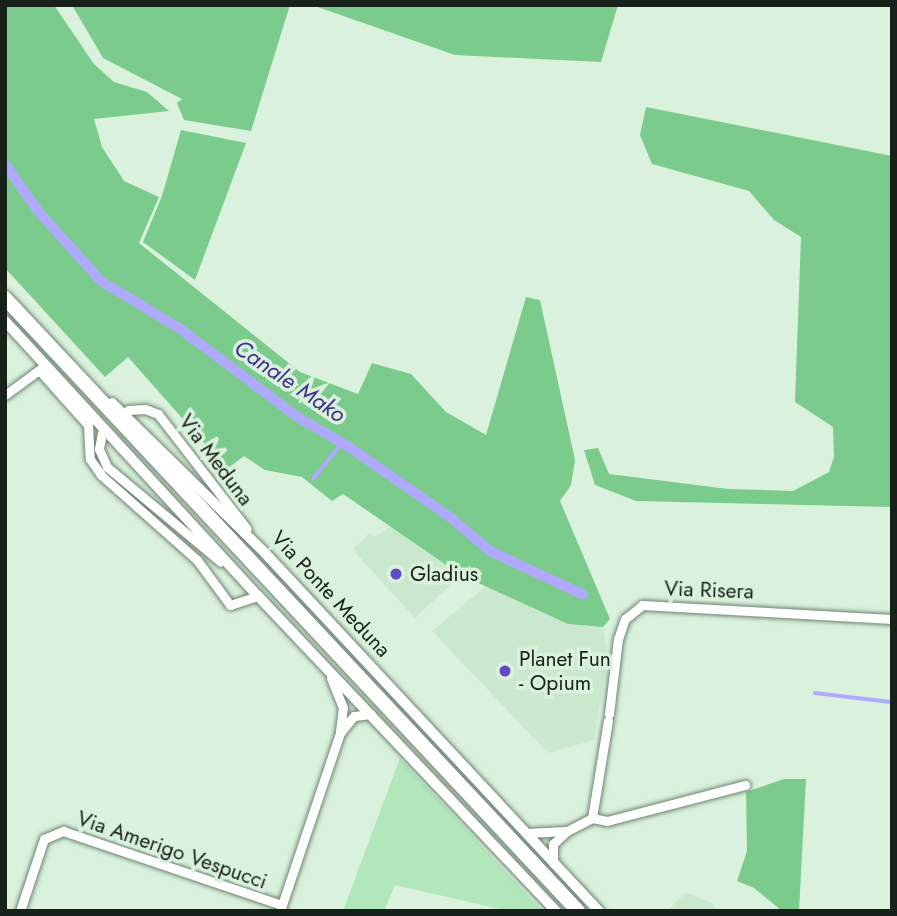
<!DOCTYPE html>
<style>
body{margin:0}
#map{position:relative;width:897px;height:916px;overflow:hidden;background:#daf1dd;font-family:Jost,sans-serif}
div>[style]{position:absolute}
.built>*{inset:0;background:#cae8ce}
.green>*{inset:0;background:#b1e7ba}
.forest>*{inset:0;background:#7bcc8c}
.stream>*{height:3.5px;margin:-1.75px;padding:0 1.75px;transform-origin:1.75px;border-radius:1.75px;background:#afa9ff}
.canal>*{height:10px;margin:-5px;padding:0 5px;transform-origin:5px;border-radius:5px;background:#afa9ff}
.roads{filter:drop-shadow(0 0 2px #6e8472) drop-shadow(0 0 2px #6e8472)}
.minor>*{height:9px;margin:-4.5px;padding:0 4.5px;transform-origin:4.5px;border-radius:4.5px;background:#fff}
.tertiary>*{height:10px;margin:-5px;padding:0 5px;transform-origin:5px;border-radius:5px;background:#fff}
.primary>*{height:14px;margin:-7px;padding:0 7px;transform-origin:7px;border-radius:7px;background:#fff}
.dots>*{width:19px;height:19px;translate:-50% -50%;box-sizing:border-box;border:4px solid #daf1dd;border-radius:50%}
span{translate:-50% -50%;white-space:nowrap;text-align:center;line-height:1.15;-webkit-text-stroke:7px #daf1dd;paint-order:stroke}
.street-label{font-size:21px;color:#172019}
.poi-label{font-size:21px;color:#172019}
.left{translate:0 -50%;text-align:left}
.water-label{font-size:23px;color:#443091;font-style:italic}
.frame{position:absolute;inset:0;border:7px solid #172019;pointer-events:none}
</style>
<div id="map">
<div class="built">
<div style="clip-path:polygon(391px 526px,461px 575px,415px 618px,353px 550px,369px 533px,375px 537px)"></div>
<div style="clip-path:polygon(486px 586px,568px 624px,603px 627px,608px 657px,594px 740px,548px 753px,432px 631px)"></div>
<div style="clip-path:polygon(686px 892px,712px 903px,717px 911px,667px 911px)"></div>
</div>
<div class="green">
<div style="clip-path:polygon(400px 758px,542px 911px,508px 911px,395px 885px,384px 911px,343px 911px)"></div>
</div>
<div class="forest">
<div style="clip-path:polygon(5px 5px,54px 5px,94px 64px,114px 82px,147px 92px,169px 111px,94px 119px,102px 147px,124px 181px,159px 197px,139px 243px,300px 372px,358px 394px,372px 363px,411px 374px,446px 412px,486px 435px,526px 297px,540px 300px,575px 460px,571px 485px,560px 501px,610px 619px,603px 627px,568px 624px,461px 575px,343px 494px,332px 501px,302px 477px,265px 470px,244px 456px,227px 469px,128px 357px,105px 377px,5px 268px)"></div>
<div style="clip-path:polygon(72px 5px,290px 5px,251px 131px,184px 120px,177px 103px,182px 99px,103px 58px)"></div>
<div style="clip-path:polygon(312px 5px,618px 5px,601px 62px,455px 55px)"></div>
<div style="clip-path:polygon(646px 107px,892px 156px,892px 507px,636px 501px,595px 485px,584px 450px,598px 448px,609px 474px,728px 489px,793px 491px,829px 472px,834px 457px,833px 427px,795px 402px,801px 237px,774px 220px,749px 191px,652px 164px,640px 135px)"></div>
<div style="clip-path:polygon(181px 130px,246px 143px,195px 280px,143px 242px,162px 196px)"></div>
<div style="clip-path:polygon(784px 779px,806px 779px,799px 911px,782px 911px,754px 888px,737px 881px,747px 851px,746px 792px)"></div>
</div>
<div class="stream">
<div style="left:313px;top:479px;width:46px;rotate:-51.1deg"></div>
<div style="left:815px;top:693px;width:78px;rotate:6.7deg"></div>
</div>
<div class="canal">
<div style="left:5px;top:164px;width:57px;rotate:54.9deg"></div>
<div style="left:38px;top:211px;width:94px;rotate:48deg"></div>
<div style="left:101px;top:281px;width:91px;rotate:31.1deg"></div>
<div style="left:179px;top:328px;width:146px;rotate:36.9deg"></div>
<div style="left:296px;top:416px;width:61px;rotate:30.3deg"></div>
<div style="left:349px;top:447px;width:124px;rotate:34.8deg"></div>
<div style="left:451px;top:518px;width:51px;rotate:40.2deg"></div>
<div style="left:490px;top:551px;width:102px;rotate:25.1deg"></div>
</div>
<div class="roads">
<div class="minor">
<div style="left:39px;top:370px;width:74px;rotate:48.3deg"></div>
<div style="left:88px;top:425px;width:34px;rotate:87deg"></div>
<div style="left:90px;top:459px;width:19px;rotate:55deg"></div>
<div style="left:101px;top:475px;width:128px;rotate:41.5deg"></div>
<div style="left:197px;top:560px;width:56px;rotate:53.7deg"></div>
<div style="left:230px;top:605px;width:29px;rotate:-18deg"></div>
<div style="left:5px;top:395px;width:47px;rotate:-36.4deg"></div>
<div style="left:128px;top:410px;width:17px;rotate:-3deg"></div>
<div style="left:145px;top:409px;width:14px;rotate:21deg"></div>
<div style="left:158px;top:414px;width:145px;rotate:52.3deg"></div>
<div style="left:102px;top:433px;width:16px;rotate:101deg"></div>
<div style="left:99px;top:449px;width:20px;rotate:66deg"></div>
<div style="left:107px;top:467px;width:148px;rotate:39.8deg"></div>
<div style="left:331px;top:678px;width:31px;rotate:68deg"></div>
<div style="left:343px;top:707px;width:26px;rotate:97deg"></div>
<div style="left:340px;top:733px;width:22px;rotate:-51deg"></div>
<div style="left:354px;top:716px;width:17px;rotate:-7deg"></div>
<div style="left:609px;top:714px;width:76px;rotate:-83.2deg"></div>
<div style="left:618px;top:639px;width:21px;rotate:-71deg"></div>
<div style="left:625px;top:619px;width:22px;rotate:-39deg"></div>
<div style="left:642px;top:605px;width:250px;rotate:3.2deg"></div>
<div style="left:592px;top:818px;width:15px;rotate:11deg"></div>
<div style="left:607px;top:821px;width:143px;rotate:-14.6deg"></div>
<div style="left:526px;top:833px;width:41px;rotate:-2.8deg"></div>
<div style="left:567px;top:831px;width:28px;rotate:-27deg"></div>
<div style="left:592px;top:818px;width:99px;rotate:-80.7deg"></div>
<div style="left:553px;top:863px;width:19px;rotate:-90deg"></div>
<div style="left:553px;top:844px;width:18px;rotate:-43deg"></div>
<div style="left:20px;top:911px;width:76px;rotate:-71.6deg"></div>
<div style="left:44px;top:839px;width:21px;rotate:-23deg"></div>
<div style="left:63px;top:831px;width:231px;rotate:18.7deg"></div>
<div style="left:280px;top:911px;width:188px;rotate:-71.4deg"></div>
</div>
<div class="tertiary">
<div style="left:5px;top:321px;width:374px;rotate:47.4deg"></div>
<div style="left:258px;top:596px;width:434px;rotate:46.6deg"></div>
<div style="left:112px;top:403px;width:214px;rotate:44.4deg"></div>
<div style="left:265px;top:553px;width:490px;rotate:47deg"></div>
</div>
<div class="primary">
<div style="left:5px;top:298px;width:839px;rotate:46.93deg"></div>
</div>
</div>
<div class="dots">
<div style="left:396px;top:574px;background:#624bc4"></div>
<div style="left:505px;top:671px;background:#624bc4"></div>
</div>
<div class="street-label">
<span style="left:216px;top:460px;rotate:53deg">Via Meduna</span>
<span style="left:709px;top:590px;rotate:2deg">Via Risera</span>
<span style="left:331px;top:594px;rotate:47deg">Via Ponte Meduna</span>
<span style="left:172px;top:850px;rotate:19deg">Via Amerigo Vespucci</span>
</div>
<div class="poi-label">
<span class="left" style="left:410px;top:574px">Gladius</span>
<span class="left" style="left:519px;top:671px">Planet Fun<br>- Opium</span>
</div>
<div class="water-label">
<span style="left:290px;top:381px;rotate:34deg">Canale Mako</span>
</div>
<div class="frame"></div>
</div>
